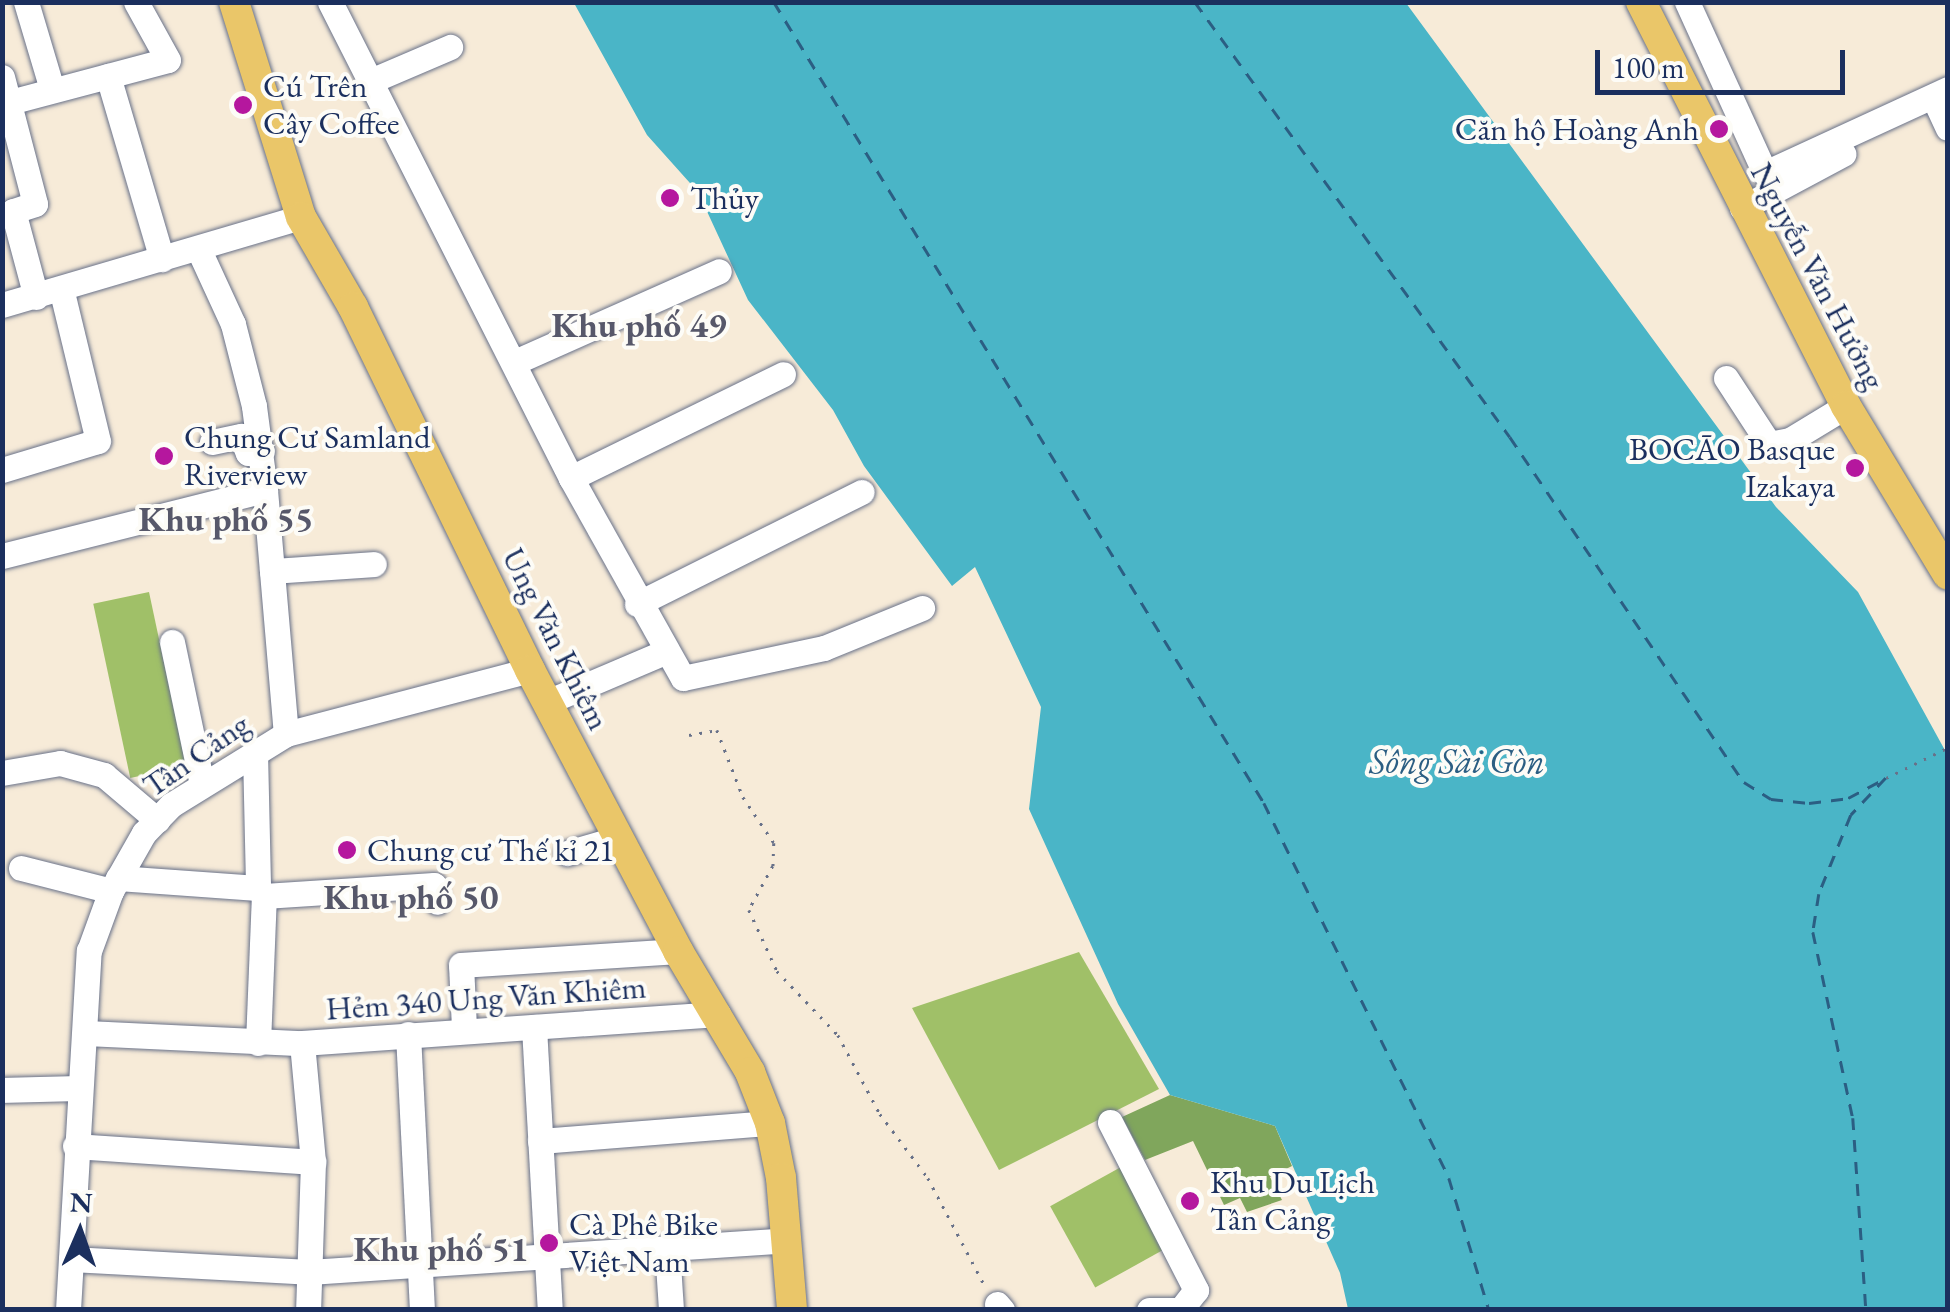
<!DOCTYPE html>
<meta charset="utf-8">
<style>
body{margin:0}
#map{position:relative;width:1950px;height:1312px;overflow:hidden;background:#f7ebd8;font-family:"EB Garamond",serif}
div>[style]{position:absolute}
.green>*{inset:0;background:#a0c068;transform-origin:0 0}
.forest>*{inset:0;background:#80a65c}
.water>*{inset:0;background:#4ab5c7}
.ferry>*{height:2.5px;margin-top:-1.25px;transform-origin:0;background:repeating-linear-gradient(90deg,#2b5e83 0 12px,transparent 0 22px)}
.path>*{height:2.5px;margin-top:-1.25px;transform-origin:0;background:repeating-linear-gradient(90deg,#687189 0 2.5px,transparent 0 10.5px)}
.roads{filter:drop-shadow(0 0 2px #687189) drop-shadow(0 0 2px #687189)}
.minor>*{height:25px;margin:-12.5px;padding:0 12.5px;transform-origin:12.5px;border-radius:12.5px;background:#fff}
.major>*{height:30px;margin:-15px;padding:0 15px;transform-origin:15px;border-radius:15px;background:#eac669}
.dots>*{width:28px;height:28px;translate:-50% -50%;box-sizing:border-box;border:5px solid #fdfcf7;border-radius:50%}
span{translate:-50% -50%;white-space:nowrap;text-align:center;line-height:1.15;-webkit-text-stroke:8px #fdfcf7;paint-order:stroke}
.poi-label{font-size:32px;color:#1b2f5e}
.left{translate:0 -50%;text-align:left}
.right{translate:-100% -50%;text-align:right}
.street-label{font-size:32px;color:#1b2f5e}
.neighbourhood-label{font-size:35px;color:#57586a;font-weight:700}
.water-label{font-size:35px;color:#2b5e83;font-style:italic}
.frame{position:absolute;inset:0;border:5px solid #1b2f5e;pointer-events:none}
.north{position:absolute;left:30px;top:1182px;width:100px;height:100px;-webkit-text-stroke:8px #fdfcf7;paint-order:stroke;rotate:2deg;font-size:28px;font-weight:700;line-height:40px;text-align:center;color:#1b2f5e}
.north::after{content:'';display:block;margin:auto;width:35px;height:45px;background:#1b2f5e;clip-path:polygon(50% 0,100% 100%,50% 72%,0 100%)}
.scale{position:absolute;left:1595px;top:50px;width:250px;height:45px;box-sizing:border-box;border:5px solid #1b2f5e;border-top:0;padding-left:12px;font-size:30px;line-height:35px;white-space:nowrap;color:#1b2f5e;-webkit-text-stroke:8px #fdfcf7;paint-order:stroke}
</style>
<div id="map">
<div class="green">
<div style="left:149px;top:592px;width:178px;height:57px;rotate:78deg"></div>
<div style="clip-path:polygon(1079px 952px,1159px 1089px,999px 1170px,912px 1008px)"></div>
<div style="left:1121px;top:1167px;width:93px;height:81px;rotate:61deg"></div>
</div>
<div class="forest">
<div style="clip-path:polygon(1170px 1095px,1275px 1126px,1292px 1166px,1270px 1177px,1282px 1200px,1247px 1212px,1240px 1198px,1224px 1205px,1193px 1141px,1145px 1160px,1122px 1117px)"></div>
</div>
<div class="water">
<div style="clip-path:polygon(574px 3px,1406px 3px,1776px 507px,1858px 592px,1947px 754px,1947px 1309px,1348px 1309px,1340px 1273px,1275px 1126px,1170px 1095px,1118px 1004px,1029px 809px,1041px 707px,975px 567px,952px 586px,864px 466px,833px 410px,748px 300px,698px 192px,647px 135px)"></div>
</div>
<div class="ferry">
<div style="left:774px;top:2px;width:939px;rotate:58.54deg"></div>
<div style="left:1264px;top:803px;width:418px;rotate:63.7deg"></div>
<div style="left:1449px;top:1178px;width:138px;rotate:73.1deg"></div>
<div style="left:1195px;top:2px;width:537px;rotate:54.09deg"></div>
<div style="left:1510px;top:437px;width:417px;rotate:55.9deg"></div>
<div style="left:1744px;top:782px;width:32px;rotate:32deg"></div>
<div style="left:1771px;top:799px;width:38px;rotate:6deg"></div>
<div style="left:1809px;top:803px;width:39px;rotate:-7deg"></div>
<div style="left:1848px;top:798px;width:43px;rotate:-27.8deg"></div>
<div style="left:1886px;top:778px;width:51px;rotate:133.4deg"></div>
<div style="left:1851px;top:815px;width:85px;rotate:112.1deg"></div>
<div style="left:1819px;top:894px;width:38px;rotate:99deg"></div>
<div style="left:1813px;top:932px;width:190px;rotate:77.9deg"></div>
<div style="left:1853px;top:1118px;width:192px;rotate:86.1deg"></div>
</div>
<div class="path">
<div style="left:689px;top:735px;width:28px;rotate:-10deg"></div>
<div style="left:717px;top:730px;width:72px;rotate:68.8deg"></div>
<div style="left:743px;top:797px;width:55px;rotate:56deg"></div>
<div style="left:774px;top:843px;width:23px;rotate:92deg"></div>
<div style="left:773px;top:866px;width:50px;rotate:118.6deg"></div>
<div style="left:749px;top:910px;width:67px;rotate:65.3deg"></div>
<div style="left:777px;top:971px;width:88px;rotate:46.4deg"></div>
<div style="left:838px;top:1035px;width:89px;rotate:62deg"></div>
<div style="left:880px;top:1114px;width:80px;rotate:53.1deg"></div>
<div style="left:928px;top:1178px;width:122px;rotate:62.2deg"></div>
<div style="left:1886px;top:778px;width:66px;rotate:-26.2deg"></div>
</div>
<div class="roads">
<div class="minor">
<div style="left:26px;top:2px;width:91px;rotate:73.4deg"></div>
<div style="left:330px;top:2px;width:534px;rotate:63.15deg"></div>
<div style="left:571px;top:478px;width:229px;rotate:60.8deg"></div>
<div style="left:683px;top:678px;width:144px;rotate:-12deg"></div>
<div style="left:824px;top:648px;width:106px;rotate:-22.2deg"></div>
<div style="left:1687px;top:2px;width:188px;rotate:65.5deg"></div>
<div style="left:1765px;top:173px;width:201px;rotate:-24.7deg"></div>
<div style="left:108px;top:76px;width:191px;rotate:73.6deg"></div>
<div style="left:2px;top:77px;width:131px;rotate:75.4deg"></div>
<div style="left:35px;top:204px;width:23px;rotate:162deg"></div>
<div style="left:13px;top:211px;width:89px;rotate:75deg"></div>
<div style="left:373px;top:80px;width:84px;rotate:-23.2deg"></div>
<div style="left:10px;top:102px;width:163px;rotate:-14.9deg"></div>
<div style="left:168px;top:60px;width:66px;rotate:-118.9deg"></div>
<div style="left:1938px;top:107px;width:23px;rotate:65deg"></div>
<div style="left:1742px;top:208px;width:115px;rotate:-28.1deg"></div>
<div style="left:2px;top:305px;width:312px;rotate:-16.4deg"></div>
<div style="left:515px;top:362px;width:223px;rotate:-24deg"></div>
<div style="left:1726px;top:378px;width:79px;rotate:56.9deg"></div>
<div style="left:1769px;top:444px;width:21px;rotate:-11deg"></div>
<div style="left:1790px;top:440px;width:66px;rotate:-31.3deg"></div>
<div style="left:212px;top:442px;width:30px;rotate:-12deg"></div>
<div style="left:241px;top:436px;width:18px;rotate:68deg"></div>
<div style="left:248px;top:453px;width:14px;rotate:-8deg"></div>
<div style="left:2px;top:470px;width:100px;rotate:-16.8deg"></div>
<div style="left:98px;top:441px;width:153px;rotate:-103.6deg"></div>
<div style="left:571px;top:478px;width:236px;rotate:-26.1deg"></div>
<div style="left:265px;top:490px;width:245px;rotate:85.1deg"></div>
<div style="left:2px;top:556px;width:271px;rotate:-14.1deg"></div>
<div style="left:265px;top:490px;width:85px;rotate:-97.5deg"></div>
<div style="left:254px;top:406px;width:85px;rotate:-104.4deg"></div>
<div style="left:233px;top:324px;width:81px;rotate:-114.7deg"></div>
<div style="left:272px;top:571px;width:102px;rotate:-3.9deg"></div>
<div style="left:637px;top:604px;width:251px;rotate:-26.5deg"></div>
<div style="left:172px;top:642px;width:145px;rotate:78.1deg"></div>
<div style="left:547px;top:702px;width:130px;rotate:-23deg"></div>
<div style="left:255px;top:752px;width:136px;rotate:88.7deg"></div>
<div style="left:2px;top:773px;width:59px;rotate:-9.8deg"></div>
<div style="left:60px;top:763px;width:46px;rotate:15.3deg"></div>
<div style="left:104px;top:775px;width:70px;rotate:40.3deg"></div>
<div style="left:567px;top:853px;width:54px;rotate:-16.1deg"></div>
<div style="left:21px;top:868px;width:93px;rotate:14.3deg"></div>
<div style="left:118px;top:878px;width:140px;rotate:4.1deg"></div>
<div style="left:258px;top:888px;width:10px;rotate:53deg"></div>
<div style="left:264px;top:896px;width:170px;rotate:-3.7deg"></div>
<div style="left:434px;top:885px;width:17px;rotate:80deg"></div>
<div style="left:534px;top:1027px;width:283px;rotate:86.8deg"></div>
<div style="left:464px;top:1028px;width:63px;rotate:-92.7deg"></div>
<div style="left:461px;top:965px;width:217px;rotate:-3.7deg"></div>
<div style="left:86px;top:1033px;width:216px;rotate:2.7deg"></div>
<div style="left:302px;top:1043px;width:417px;rotate:-4deg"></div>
<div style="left:408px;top:1034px;width:276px;rotate:87.1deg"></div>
<div style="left:258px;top:1043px;width:147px;rotate:-87.7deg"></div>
<div style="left:302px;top:1043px;width:120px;rotate:84.7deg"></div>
<div style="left:313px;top:1162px;width:148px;rotate:91.9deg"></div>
<div style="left:2px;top:1090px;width:74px;rotate:-1.5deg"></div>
<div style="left:1110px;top:1122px;width:189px;rotate:62.9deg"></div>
<div style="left:1196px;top:1290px;width:24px;rotate:128deg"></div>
<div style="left:540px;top:1141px;width:231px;rotate:-4.5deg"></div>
<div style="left:75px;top:1146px;width:239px;rotate:3.8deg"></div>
<div style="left:667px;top:1248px;width:62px;rotate:86.3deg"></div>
<div style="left:71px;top:1259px;width:238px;rotate:3.1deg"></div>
<div style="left:309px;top:1272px;width:479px;rotate:-3.8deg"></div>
<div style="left:997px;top:1304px;width:8px;rotate:50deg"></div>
<div style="left:68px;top:1310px;width:360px;rotate:-86.7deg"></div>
<div style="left:89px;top:951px;width:64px;rotate:-69.9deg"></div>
<div style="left:111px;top:891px;width:67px;rotate:-60.4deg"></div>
<div style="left:144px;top:833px;width:39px;rotate:-46deg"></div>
<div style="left:171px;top:805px;width:135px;rotate:-31.7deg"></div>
<div style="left:286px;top:734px;width:252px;rotate:-14.7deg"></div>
<div style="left:1149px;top:1310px;width:32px"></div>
</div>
<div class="major">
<div style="left:234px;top:2px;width:225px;rotate:72.7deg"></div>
<div style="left:301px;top:217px;width:104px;rotate:60deg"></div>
<div style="left:353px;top:307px;width:404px;rotate:64deg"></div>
<div style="left:530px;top:670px;width:318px;rotate:62.2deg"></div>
<div style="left:678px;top:951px;width:141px;rotate:59.2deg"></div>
<div style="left:750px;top:1072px;width:55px;rotate:68.6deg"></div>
<div style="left:770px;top:1123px;width:56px;rotate:78.7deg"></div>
<div style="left:781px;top:1178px;width:132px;rotate:85.2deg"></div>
<div style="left:1641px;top:2px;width:453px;rotate:63.1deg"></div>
<div style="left:1846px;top:406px;width:197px;rotate:58.9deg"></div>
</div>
</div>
<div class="dots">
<div style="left:243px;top:105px;background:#b5179e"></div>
<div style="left:1719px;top:129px;background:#b5179e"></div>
<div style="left:670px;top:198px;background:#b5179e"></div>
<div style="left:164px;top:456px;background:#b5179e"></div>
<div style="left:1855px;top:468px;background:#b5179e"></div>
<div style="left:347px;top:850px;background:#b5179e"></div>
<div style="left:1190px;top:1201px;background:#b5179e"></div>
<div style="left:549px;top:1243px;background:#b5179e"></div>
</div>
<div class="poi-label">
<span class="left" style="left:263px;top:105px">Cú Trên<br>Cây Coffee</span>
<span class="right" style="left:1699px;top:129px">Căn hộ Hoàng Anh</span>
<span class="left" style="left:690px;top:198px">Thủy</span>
<span class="left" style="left:184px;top:456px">Chung Cư Samland<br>Riverview</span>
<span class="right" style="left:1835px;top:468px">BOCĀO Basque<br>Izakaya</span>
<span class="left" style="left:367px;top:850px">Chung cư Thế kỉ 21</span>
<span class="left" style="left:1210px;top:1201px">Khu Du Lịch<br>Tân Cảng</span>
<span class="left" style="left:569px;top:1243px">Cà Phê Bike<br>Việt Nam</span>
</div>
<div class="street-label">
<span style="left:1818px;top:276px;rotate:62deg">Nguyễn Văn Hưởng</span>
<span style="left:556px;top:639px;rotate:63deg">Ung Văn Khiêm</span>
<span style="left:196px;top:755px;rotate:-35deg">Tân Cảng</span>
<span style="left:486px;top:998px;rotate:-4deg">Hẻm 340 Ung Văn Khiêm</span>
</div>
<div class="neighbourhood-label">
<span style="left:639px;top:325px">Khu phố 49</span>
<span style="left:226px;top:519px">Khu phố 55</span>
<span style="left:411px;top:897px">Khu phố 50</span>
<span style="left:441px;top:1249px">Khu phố 51</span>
</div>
<div class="water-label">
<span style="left:1457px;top:761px">Sông Sài Gòn</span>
</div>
<div class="frame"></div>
<div class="north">N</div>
<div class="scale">100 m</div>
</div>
